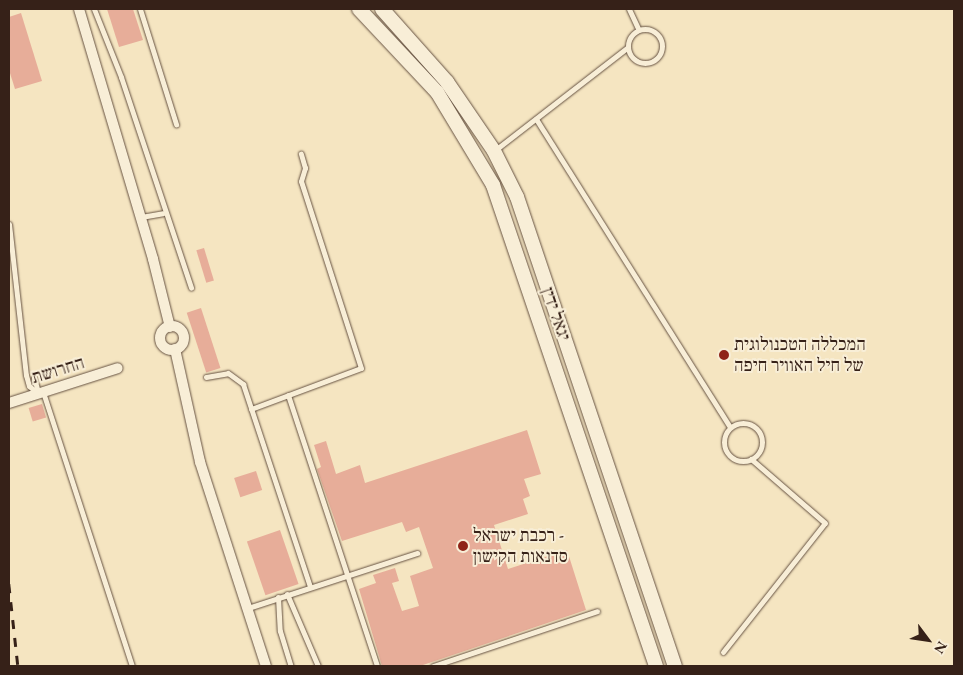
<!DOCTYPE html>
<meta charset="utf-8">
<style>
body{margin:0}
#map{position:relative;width:963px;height:675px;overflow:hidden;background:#f5e5c1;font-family:"EB Garamond","Frank Ruhl Libre",serif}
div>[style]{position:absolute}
.building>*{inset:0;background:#e7ad99;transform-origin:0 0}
.roads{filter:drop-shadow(0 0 1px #665242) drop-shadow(0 0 1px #665242)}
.service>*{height:5px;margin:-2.5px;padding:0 2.5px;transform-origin:2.5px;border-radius:2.5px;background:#f8eed7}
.service>.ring{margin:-2.5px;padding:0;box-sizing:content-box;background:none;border:5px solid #f8eed7;border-radius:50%}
.minor>*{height:10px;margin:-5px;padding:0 5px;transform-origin:5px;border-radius:5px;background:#f8eed7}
.minor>.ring{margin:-5px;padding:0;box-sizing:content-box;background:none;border:10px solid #f8eed7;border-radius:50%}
.secondary>*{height:14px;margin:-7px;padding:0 7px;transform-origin:7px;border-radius:7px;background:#f8eed7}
.rail>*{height:2.5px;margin-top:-1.25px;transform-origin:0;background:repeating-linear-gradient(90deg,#362118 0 9px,transparent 0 18px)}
.dots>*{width:14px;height:14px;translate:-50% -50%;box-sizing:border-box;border:2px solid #f8eed7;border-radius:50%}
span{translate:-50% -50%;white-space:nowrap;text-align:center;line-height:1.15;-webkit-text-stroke:4px #f8eed7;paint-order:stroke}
.street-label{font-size:18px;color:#362118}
.poi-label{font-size:18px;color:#362118}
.left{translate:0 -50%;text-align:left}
.frame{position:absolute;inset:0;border:10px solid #362118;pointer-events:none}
.north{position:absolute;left:903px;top:615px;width:50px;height:50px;-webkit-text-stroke:4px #f8eed7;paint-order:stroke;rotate:121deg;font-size:14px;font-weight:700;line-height:20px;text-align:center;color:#362118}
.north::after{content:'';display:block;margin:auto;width:18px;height:22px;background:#362118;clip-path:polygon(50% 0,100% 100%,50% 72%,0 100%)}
</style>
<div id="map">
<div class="building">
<div style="clip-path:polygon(107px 9px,133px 9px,143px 40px,119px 47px)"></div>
<div style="clip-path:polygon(21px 13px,42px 81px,15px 89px,9px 70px,9px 17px)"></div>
<div style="left:204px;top:248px;width:34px;height:8px;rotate:73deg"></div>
<div style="left:201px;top:308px;width:63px;height:15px;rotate:72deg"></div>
<div style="left:42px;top:404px;width:14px;height:14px;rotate:73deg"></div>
<div style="clip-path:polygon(527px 430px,541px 474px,524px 479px,530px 496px,523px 499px,528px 514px,494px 525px,508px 569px,567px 550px,586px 610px,420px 666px,382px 666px,359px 589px,376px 583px,373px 575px,395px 568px,399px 581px,392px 583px,402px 611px,419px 606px,410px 576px,433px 568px,419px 527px,406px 532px,402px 522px,342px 541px,317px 469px,321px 467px,314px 445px,326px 441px,336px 474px,360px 465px,365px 483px)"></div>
<div style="left:256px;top:471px;width:20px;height:23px;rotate:72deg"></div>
<div style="left:280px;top:530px;width:57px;height:35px;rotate:71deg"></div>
</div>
<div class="roads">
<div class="service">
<div style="left:94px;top:9px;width:73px;rotate:68.3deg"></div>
<div style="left:121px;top:77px;width:222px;rotate:71.6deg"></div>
<div style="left:140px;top:9px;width:121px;rotate:72.6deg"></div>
<div style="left:629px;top:9px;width:23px;rotate:65deg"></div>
<div class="ring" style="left:628px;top:29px;width:29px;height:29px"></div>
<div style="left:536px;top:119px;width:364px;rotate:57.8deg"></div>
<div style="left:494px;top:151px;width:168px;rotate:-37.8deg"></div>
<div style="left:141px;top:217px;width:22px;rotate:-10deg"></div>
<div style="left:9px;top:224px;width:152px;rotate:83.6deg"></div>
<div style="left:26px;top:375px;width:11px;rotate:75deg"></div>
<div style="left:29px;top:386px;width:11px;rotate:38deg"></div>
<div style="left:206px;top:377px;width:22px;rotate:-10deg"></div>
<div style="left:228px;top:373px;width:19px;rotate:36deg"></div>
<div style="left:243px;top:384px;width:214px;rotate:71.7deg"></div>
<div style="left:34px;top:378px;width:15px;rotate:74deg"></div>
<div style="left:43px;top:392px;width:288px;rotate:72deg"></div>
<div style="left:288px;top:395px;width:285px;rotate:71.8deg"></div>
<div style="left:251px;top:409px;width:117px;rotate:-20.4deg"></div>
<div style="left:361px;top:368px;width:196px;rotate:-107.8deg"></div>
<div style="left:301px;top:181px;width:14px;rotate:-73deg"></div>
<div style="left:305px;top:168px;width:15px;rotate:-106deg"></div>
<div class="ring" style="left:724px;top:423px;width:33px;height:33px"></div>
<div style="left:287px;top:594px;width:78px;rotate:66.7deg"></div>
<div style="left:278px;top:597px;width:34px;rotate:87deg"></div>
<div style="left:280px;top:631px;width:37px;rotate:73deg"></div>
<div style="left:248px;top:608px;width:178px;rotate:-18deg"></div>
<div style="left:723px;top:652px;width:164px;rotate:-51.7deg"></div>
<div style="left:825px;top:523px;width:98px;rotate:-139.1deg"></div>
<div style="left:433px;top:666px;width:173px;rotate:-18.5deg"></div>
</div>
<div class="minor">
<div style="left:79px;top:9px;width:261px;rotate:73.5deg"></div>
<div style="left:153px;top:259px;width:70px;rotate:76deg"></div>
<div class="ring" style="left:160px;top:326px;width:14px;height:14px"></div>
<div style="left:175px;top:349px;width:116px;rotate:77.5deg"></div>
<div style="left:200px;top:462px;width:214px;rotate:72.1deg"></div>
<div style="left:9px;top:403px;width:114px;rotate:-17.8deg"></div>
</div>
<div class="secondary">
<div style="left:359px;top:9px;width:114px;rotate:46.8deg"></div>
<div style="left:437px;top:92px;width:109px;rotate:58.9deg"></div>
<div style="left:493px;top:185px;width:508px;rotate:71.28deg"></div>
<div style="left:382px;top:9px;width:98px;rotate:48.3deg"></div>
<div style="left:447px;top:82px;width:83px;rotate:55.7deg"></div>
<div style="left:494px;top:151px;width:51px;rotate:63.4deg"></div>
<div style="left:517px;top:197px;width:495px;rotate:71.4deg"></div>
</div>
</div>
<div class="rail">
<div style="left:9px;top:584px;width:82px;rotate:83.7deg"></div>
</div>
<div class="dots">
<div style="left:724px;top:355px;background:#8f2418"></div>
<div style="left:463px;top:546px;background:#8f2418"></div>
</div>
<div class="street-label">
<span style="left:556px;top:314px;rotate:71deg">יגאל ידין</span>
<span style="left:58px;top:370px;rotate:-17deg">החרושת</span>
</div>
<div class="poi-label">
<span class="left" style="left:734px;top:355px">המכללה הטכנולוגית<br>של חיל האוויר חיפה</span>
<span class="left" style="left:473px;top:546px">רכבת ישראל -<br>סדנאות הקישון</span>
</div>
<div class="frame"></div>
<div class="north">N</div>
</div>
